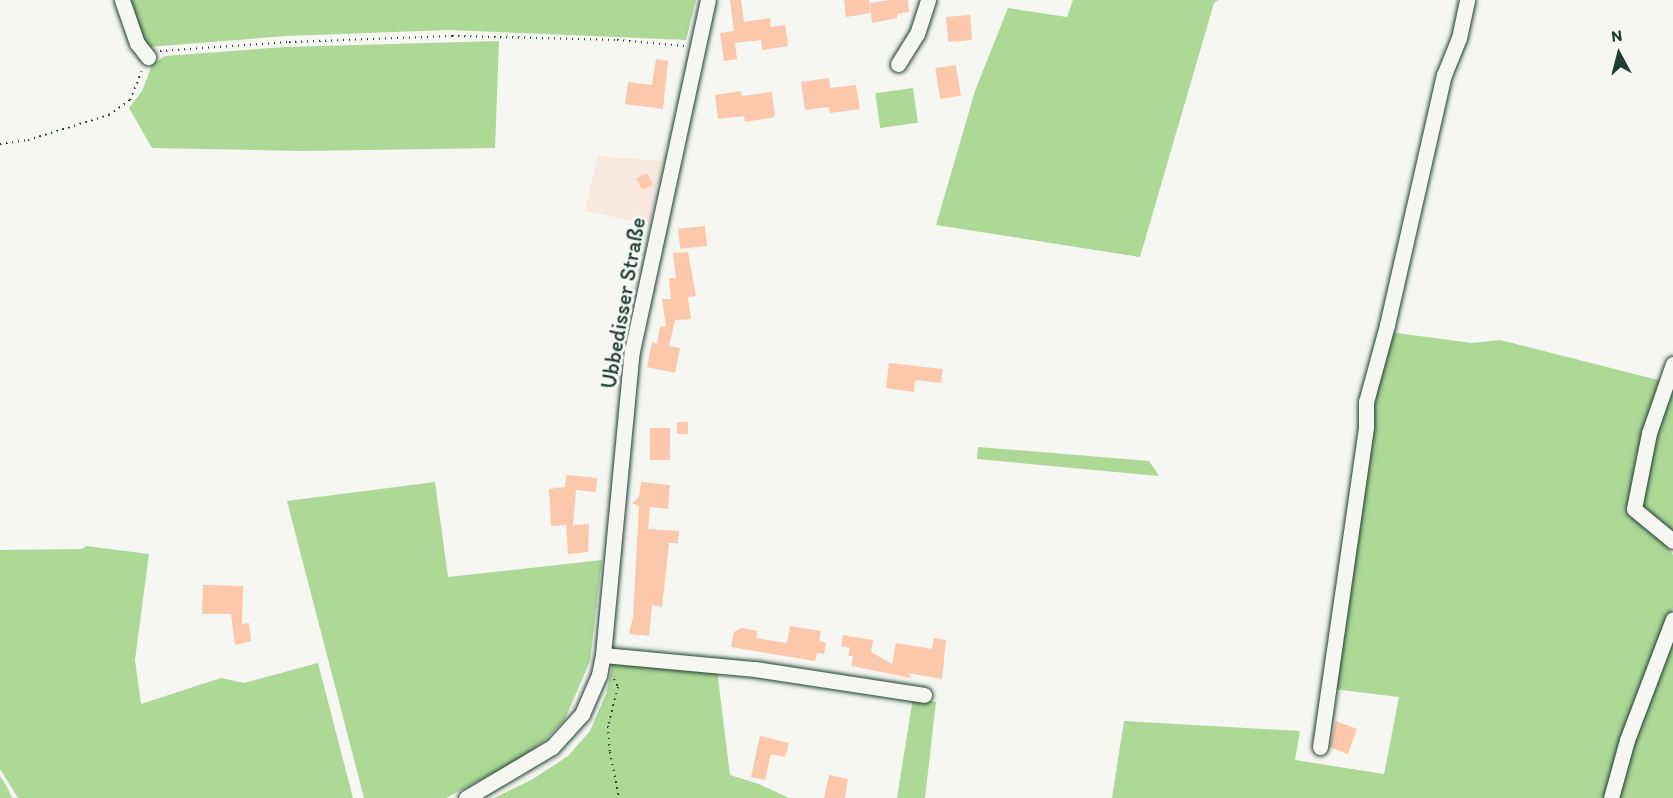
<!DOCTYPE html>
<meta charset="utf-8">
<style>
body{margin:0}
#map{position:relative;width:1673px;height:798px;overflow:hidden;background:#f6f6f2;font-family:Itim,sans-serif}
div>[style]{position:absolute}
.built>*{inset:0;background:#f8e8dd}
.green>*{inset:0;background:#add896;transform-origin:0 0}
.building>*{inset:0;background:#fbc8ab;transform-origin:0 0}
.path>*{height:2px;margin-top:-1px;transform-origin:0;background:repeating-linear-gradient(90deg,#1f3d34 0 1.5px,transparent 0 6px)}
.roads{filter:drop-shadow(0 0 2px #1f3d34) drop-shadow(0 0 2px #1f3d34)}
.minor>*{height:15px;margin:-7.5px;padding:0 7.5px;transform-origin:7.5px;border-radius:7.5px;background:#f6f6f2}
span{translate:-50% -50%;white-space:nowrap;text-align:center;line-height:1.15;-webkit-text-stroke:6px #f6f6f2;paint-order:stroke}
.street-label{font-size:22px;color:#1f3d34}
.north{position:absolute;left:1589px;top:24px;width:60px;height:60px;-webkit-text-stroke:4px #f6f6f2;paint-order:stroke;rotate:353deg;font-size:16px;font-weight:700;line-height:24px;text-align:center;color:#1f3d34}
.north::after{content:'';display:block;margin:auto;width:21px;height:27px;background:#1f3d34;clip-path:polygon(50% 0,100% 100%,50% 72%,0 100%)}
</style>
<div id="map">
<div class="built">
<div style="clip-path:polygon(598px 156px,662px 161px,649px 224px,585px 211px)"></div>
</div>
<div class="green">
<div style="clip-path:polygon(126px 0,696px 0,686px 40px,449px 30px,286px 36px,148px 47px,142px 43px)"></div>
<div style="clip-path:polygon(1073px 0,1218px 0,1214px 3px,1140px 257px,936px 225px,975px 91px,1008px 8px,1067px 17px)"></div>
<div style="clip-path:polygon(499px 41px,495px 148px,303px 151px,152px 148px,129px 108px,142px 91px,152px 65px,165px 56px,285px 47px)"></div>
<div style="left:913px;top:88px;width:35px;height:38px;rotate:82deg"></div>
<div style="clip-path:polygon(1389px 332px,1472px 343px,1500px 340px,1662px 381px,1628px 513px,1666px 544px,1673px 555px,1673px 608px,1606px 798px,1112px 798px,1124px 721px,1300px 731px,1295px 760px,1384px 774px,1399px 697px,1333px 689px,1378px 383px)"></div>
<div style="clip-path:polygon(1673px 379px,1673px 533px,1640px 507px,1654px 434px)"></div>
<div style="clip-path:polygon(978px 447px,1149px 461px,1159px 476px,977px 459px)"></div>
<div style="clip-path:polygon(435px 482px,448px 577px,602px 560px,590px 661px,565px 719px,544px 741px,518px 760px,446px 798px,364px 798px,287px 501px)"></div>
<div style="clip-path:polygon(86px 546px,149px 554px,135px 660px,141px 704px,221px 678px,244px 683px,318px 663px,353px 798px,18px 798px,0 769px,0 550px,82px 549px)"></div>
<div style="clip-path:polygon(1673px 631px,1673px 798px,1617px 798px,1629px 744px)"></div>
<div style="clip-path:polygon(613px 663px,717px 670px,730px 775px,759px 784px,789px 798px,494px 798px,533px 779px,568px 756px,590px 731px,606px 694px)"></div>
<div style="clip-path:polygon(913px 698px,936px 702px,925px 798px,897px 798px)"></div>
<div style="clip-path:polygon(0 776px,6px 785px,12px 798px,0 798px)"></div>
</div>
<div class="building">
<div style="clip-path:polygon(730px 0,741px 0,744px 22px,770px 18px,771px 27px,785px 25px,788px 46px,762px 50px,761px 40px,735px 43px,737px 59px,724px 61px,720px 33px,734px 31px)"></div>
<div style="clip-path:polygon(844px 0,869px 0,871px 13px,846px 17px)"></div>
<div style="clip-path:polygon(891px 0,908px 0,909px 12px,897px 14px,897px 18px,872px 23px,870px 3px)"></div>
<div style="left:970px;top:15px;width:25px;height:24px;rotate:85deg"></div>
<div style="clip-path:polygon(656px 59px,668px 61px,663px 109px,625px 104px,628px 82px,652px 85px)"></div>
<div style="left:956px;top:65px;width:31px;height:21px;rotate:81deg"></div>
<div style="clip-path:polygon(829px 78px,830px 88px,856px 85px,860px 109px,830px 113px,829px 107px,805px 110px,801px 82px)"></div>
<div style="clip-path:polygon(741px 91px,742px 96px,772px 92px,775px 117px,745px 122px,744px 116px,718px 119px,715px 95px)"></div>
<div style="left:647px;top:173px;width:13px;height:12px;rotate:63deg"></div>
<div style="left:705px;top:226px;width:20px;height:27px;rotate:84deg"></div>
<div style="clip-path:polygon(688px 252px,696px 296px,688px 297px,691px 319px,675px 320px,669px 346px,680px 348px,675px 373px,647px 367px,652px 342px,657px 344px,660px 326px,666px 327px,662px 299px,671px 299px,669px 278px,676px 278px,673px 253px)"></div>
<div style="clip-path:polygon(889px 363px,943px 369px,941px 383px,915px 380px,914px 392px,886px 388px)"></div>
<div style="left:677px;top:422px;width:11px;height:12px"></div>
<div style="left:650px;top:428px;width:20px;height:32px"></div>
<div style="clip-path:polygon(566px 475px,597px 478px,596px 492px,576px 490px,573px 525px,589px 524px,588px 552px,568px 554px,566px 525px,551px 526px,549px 489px,565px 487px)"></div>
<div style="clip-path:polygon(641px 482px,670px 485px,668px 509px,650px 507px,648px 529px,679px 531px,678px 543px,669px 543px,662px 607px,652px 605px,649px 636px,629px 634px,633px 617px,639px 506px,632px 503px,639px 497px)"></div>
<div style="clip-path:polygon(203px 585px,243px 586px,242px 624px,249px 623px,251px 641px,235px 645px,231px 614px,202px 614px)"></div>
<div style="clip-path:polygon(790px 626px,821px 631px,819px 641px,826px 643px,824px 654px,817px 653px,815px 661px,731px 647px,734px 632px,741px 628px,758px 631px,756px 638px,787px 643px)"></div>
<div style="clip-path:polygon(843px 635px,873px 640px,871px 652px,892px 664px,896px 643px,932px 649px,934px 638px,946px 640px,942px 679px,908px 673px,912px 678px,851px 666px,853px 656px,848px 656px,850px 648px,841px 646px)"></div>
<div style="clip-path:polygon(1336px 721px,1357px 729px,1348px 754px,1330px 747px)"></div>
<div style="clip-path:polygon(760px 736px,789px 743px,785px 757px,771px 754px,765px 780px,751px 777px)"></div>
<div style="clip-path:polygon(829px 775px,848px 779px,845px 798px,824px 798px)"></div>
</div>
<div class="path">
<div style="left:160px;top:51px;width:129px;rotate:-4deg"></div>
<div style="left:289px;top:42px;width:163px;rotate:-2.1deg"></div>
<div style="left:452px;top:36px;width:165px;rotate:1.4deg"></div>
<div style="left:617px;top:40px;width:68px;rotate:5deg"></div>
<div style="left:0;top:144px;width:28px;rotate:-8deg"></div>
<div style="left:28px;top:140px;width:85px;rotate:-17.2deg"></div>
<div style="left:109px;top:115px;width:26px;rotate:-36deg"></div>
<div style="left:130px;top:100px;width:31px;rotate:-68deg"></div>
<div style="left:614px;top:679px;width:9px;rotate:63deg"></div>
<div style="left:618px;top:687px;width:40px;rotate:104.4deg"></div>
<div style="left:608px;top:726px;width:26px;rotate:86deg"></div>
<div style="left:610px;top:752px;width:47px;rotate:78.9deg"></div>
</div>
<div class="roads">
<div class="minor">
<div style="left:122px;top:0;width:46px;rotate:70.8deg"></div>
<div style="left:137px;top:43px;width:18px;rotate:52deg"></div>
<div style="left:898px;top:64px;width:36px;rotate:-58deg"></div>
<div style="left:917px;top:34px;width:36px;rotate:-72deg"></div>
<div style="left:1673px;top:364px;width:73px;rotate:109.2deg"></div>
<div style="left:1649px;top:433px;width:77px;rotate:101.2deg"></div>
<div style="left:1634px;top:509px;width:50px;rotate:39.4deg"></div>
<div style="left:603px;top:655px;width:153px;rotate:5.3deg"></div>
<div style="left:755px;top:669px;width:171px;rotate:8.7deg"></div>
<div style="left:1320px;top:747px;width:323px;rotate:-81.8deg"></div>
<div style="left:1366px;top:427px;width:25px;rotate:-90deg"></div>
<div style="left:1366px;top:402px;width:80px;rotate:-74.7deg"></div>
<div style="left:1387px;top:325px;width:256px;rotate:-77.2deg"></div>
<div style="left:1444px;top:75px;width:40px;rotate:-68deg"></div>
<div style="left:1459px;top:38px;width:39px;rotate:-78deg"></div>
<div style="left:466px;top:798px;width:100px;rotate:-30.7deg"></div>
<div style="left:552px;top:747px;width:45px;rotate:-47.7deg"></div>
<div style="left:582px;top:714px;width:43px;rotate:-66.4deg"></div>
<div style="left:599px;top:675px;width:20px;rotate:-79deg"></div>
<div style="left:603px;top:655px;width:305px;rotate:-84.6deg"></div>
<div style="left:632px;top:351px;width:359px;rotate:-77.8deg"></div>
<div style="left:1611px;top:798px;width:60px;rotate:-74.6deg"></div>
<div style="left:1627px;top:740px;width:129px;rotate:-69.2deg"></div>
</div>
</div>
<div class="street-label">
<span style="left:623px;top:303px;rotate:-80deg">Ubbedisser Straße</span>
</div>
<div class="north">N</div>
</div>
